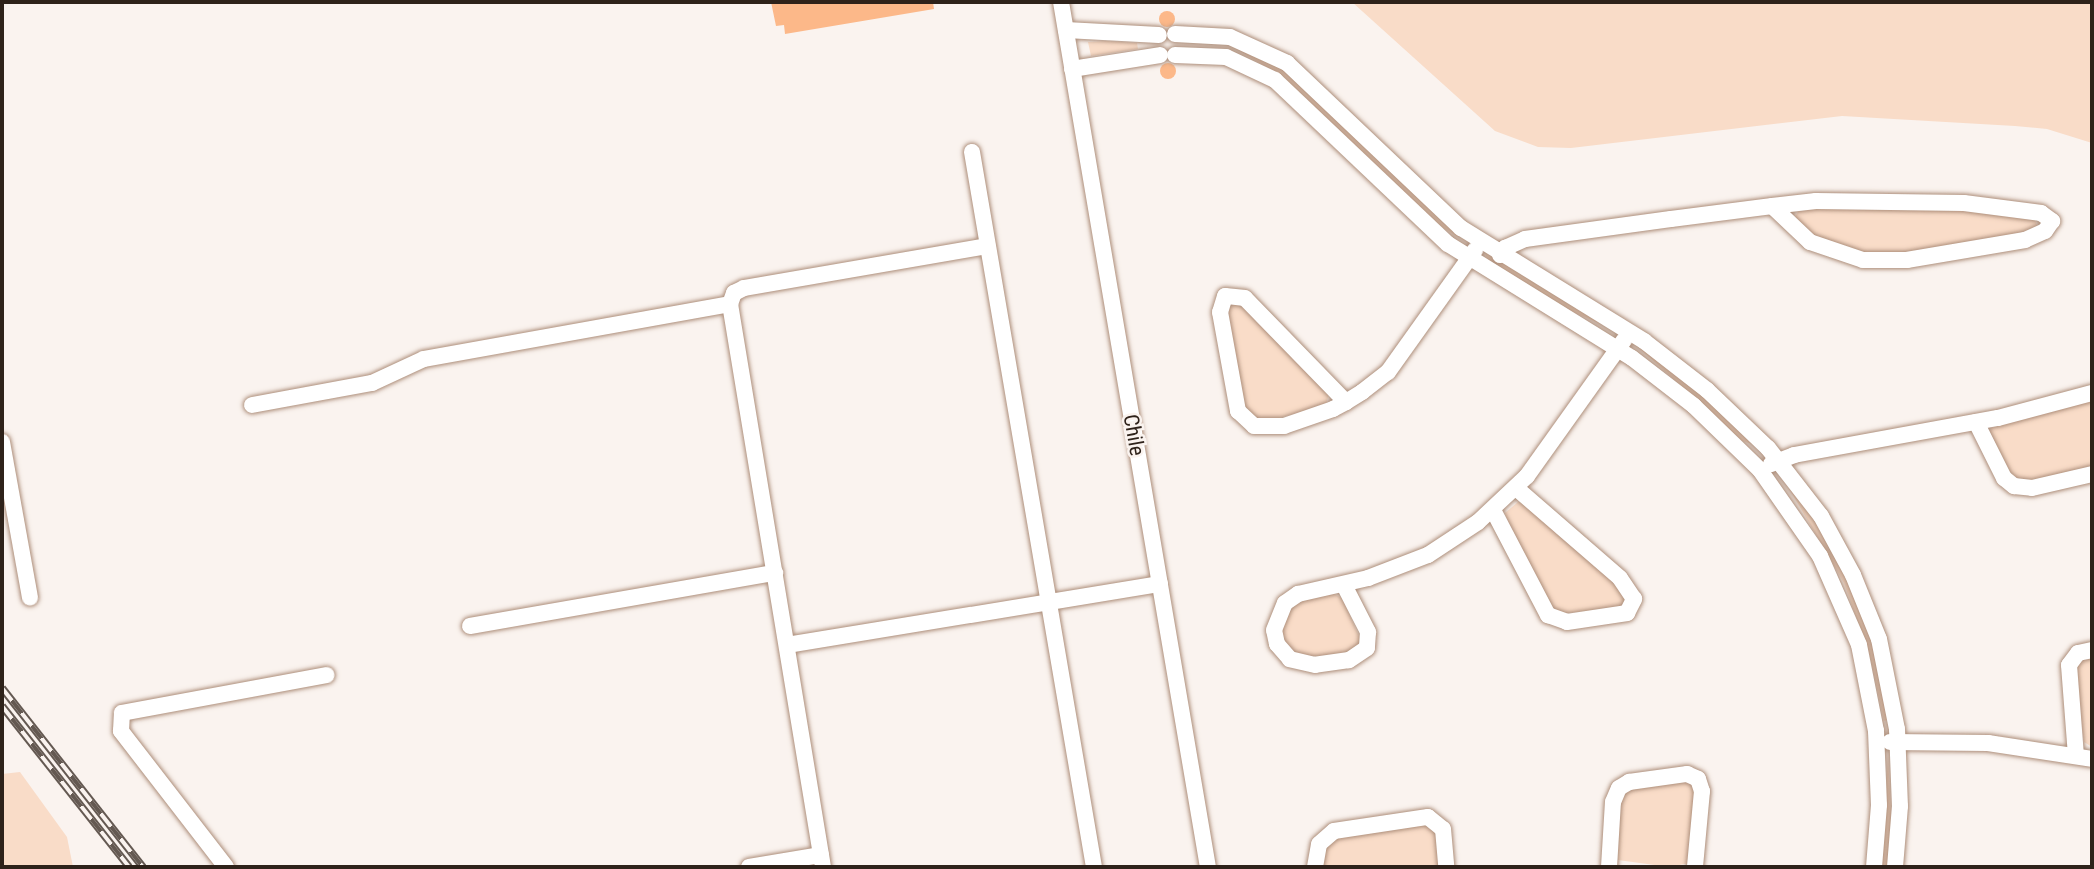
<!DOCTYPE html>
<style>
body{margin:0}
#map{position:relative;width:2094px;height:869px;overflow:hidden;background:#faf3ef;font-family:"Roboto Condensed",sans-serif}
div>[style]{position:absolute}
.green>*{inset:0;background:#f9dcc8}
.building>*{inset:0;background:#fcb889}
.round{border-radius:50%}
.roads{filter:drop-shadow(0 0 2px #ad8e7a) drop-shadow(0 0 2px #ad8e7a)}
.minor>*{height:16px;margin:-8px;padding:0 8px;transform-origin:8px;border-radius:8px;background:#fff}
.rail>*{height:8px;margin-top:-4px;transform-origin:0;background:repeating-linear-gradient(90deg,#faf3ef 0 16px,#645952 0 32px);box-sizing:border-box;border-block:2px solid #645952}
span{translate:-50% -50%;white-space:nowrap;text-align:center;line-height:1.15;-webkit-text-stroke:5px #faf3ef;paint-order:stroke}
.street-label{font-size:21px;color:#2e221a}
.frame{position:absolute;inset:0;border:4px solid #2e221a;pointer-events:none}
</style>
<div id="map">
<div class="green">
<div style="clip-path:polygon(1352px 2px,2092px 2px,2092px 143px,2047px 129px,2015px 126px,1842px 116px,1571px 148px,1538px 147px,1495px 131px)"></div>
<div style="clip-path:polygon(1106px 41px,1137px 43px,1138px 49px,1091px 56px,1088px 42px)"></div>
<div style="clip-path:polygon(1228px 44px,1278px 62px,1460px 238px,1432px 221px,1281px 76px)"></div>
<div style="clip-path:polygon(1896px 205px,2034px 217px,2038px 229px,1918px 253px,1862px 254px,1804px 232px,1795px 217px,1800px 208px)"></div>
<div style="clip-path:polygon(1485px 252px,1609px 327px,1575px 313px,1488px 263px)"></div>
<div style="clip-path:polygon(1241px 303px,1329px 393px,1326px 405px,1261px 423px,1245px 411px,1226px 311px,1228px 304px)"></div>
<div style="clip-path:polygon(1636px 345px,1676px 372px,1756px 445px,1742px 441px)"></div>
<div style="clip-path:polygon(2092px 400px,2092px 468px,2031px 482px,2013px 479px,1989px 435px,1991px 428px)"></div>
<div style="clip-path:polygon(1779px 471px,1833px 547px,1868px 625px,1889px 719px,1884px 721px,1870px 656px,1844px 583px)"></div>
<div style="clip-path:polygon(1518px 502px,1523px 502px,1629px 596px,1624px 608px,1555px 614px,1508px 522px,1505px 513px)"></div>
<div style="clip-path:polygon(1332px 593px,1342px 598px,1362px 643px,1352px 652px,1301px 658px,1285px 647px,1280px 623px,1294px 602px)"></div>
<div style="clip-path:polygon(2092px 656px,2092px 747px,2084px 742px,2074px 666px,2078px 660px)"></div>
<div style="clip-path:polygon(1888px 755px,1892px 833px,1889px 867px,1882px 867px)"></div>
<div style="clip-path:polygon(20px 772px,67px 837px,73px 867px,2px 867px,2px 774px)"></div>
<div style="clip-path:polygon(1682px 778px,1696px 785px,1690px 863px,1669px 867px,1618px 860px,1619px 799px,1623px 790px)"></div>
<div style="clip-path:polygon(1426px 822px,1437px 833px,1440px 867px,1319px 867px,1319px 857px,1335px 837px)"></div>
</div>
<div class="building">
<div style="clip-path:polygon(771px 2px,933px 2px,934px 9px,785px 34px,784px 25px,776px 26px)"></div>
<div class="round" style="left:1159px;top:11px;width:16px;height:16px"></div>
<div class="round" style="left:1160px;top:63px;width:16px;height:16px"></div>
</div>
<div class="roads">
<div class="minor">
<div style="left:1061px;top:2px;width:877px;rotate:80.36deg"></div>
<div style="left:1066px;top:30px;width:93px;rotate:3.1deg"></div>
<div style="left:1175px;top:34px;width:55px;rotate:3.1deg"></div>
<div style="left:1230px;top:37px;width:63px;rotate:24.5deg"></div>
<div style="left:1287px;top:63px;width:240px;rotate:43.5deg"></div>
<div style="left:1461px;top:228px;width:215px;rotate:31.7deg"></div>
<div style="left:1644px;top:341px;width:80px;rotate:37.9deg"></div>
<div style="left:1707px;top:390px;width:84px;rotate:43.6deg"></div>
<div style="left:1768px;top:448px;width:86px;rotate:52.1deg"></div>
<div style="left:1821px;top:516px;width:67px;rotate:61.5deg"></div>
<div style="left:1853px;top:575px;width:69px;rotate:67.9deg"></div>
<div style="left:1879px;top:639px;width:92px;rotate:78.7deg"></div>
<div style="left:1897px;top:729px;width:77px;rotate:87.8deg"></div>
<div style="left:1900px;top:806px;width:61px;rotate:94.7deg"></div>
<div style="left:1175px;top:55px;width:51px;rotate:2.2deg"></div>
<div style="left:1226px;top:57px;width:54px;rotate:25.1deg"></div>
<div style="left:1275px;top:80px;width:238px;rotate:43.5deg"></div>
<div style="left:1448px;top:244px;width:216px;rotate:31.8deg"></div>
<div style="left:1632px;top:358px;width:78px;rotate:37.7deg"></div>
<div style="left:1694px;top:406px;width:92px;rotate:44.1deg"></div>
<div style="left:1760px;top:470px;width:105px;rotate:55.1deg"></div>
<div style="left:1820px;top:556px;width:97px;rotate:66.3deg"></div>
<div style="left:1859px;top:645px;width:88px;rotate:78.8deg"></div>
<div style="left:1876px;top:731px;width:74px;rotate:87.7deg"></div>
<div style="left:1879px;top:805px;width:62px;rotate:94.6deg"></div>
<div style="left:1072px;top:69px;width:89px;rotate:-9deg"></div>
<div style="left:972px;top:152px;width:725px;rotate:80.32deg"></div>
<div style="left:1500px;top:255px;width:9px;rotate:-54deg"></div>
<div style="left:1505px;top:248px;width:22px;rotate:-24deg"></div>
<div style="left:1525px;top:239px;width:147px;rotate:-7.8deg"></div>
<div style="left:1671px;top:219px;width:102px;rotate:-7.3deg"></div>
<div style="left:1772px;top:206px;width:44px;rotate:-6.5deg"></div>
<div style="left:1816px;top:201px;width:148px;rotate:0.8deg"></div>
<div style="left:1964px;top:203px;width:78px;rotate:7.4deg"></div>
<div style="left:2041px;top:213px;width:14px;rotate:36deg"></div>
<div style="left:2052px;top:221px;width:12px;rotate:125deg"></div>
<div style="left:2045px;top:231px;width:22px;rotate:156deg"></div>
<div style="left:2025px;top:240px;width:120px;rotate:170.4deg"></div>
<div style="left:1907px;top:260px;width:44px;rotate:180deg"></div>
<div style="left:1863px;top:260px;width:56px;rotate:-161.2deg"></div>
<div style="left:1810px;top:242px;width:52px;rotate:-136.5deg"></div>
<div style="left:1346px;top:402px;width:145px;rotate:-134.2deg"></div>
<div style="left:1245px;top:298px;width:20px;rotate:-174deg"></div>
<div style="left:1225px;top:296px;width:17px;rotate:107deg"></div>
<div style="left:1220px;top:312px;width:101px;rotate:79.7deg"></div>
<div style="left:1238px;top:411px;width:22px;rotate:43deg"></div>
<div style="left:1254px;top:426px;width:30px"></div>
<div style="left:1284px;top:426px;width:52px;rotate:-19.1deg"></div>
<div style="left:1333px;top:409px;width:15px;rotate:-28deg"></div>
<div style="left:1346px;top:402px;width:19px;rotate:-32deg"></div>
<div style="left:1362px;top:392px;width:33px;rotate:-38deg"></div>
<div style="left:1388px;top:372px;width:150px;rotate:-54.5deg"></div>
<div style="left:252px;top:405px;width:122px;rotate:-10.4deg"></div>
<div style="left:372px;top:383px;width:57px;rotate:-24.8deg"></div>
<div style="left:424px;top:359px;width:311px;rotate:-10.2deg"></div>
<div style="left:1976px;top:422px;width:63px;rotate:63.4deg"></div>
<div style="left:2004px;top:478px;width:13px;rotate:39deg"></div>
<div style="left:2014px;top:486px;width:18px;rotate:6deg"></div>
<div style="left:2032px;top:488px;width:62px;rotate:-13.1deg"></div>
<div style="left:2px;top:442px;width:158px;rotate:79.8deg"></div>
<div style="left:1771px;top:464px;width:25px;rotate:-21deg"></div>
<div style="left:1794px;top:455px;width:207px;rotate:-10.3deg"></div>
<div style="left:1998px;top:418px;width:97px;rotate:-14.9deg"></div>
<div style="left:1493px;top:510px;width:119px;rotate:62.4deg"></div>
<div style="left:1548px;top:615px;width:20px;rotate:20deg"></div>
<div style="left:1567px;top:622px;width:61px;rotate:-8.5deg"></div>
<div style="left:1627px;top:613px;width:16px;rotate:-63deg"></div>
<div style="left:1634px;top:599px;width:25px;rotate:-124deg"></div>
<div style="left:1620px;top:578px;width:138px;rotate:-139.1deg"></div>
<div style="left:1344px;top:585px;width:53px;rotate:62.9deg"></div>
<div style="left:1368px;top:632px;width:16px;rotate:94deg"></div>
<div style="left:1367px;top:648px;width:22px;rotate:146deg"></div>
<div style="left:1349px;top:660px;width:34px;rotate:172deg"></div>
<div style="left:1315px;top:665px;width:26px;rotate:-167deg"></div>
<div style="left:1290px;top:659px;width:20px;rotate:-131deg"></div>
<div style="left:1277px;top:644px;width:14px;rotate:-102deg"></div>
<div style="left:1274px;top:630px;width:29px;rotate:-68deg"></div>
<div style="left:1285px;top:603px;width:16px;rotate:-35deg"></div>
<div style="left:1298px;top:594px;width:72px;rotate:-12.9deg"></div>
<div style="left:1368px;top:578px;width:64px;rotate:-21deg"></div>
<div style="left:1428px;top:555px;width:60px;rotate:-33.4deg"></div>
<div style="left:1478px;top:522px;width:67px;rotate:-43.2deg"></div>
<div style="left:1527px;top:476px;width:167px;rotate:-54.5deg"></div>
<div style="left:470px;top:626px;width:310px;rotate:-9.9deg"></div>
<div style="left:787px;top:645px;width:378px;rotate:-9.3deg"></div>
<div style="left:1890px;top:742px;width:98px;rotate:0.6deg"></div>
<div style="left:1988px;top:743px;width:105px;rotate:8.7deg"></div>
<div style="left:2076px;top:756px;width:91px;rotate:-94.4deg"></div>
<div style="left:2069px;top:665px;width:15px;rotate:-53deg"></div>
<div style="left:2078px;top:653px;width:14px;rotate:-12deg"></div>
<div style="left:226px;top:867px;width:172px;rotate:-127.7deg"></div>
<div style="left:121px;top:731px;width:18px;rotate:-87deg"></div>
<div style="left:122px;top:713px;width:208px;rotate:-10.5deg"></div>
<div style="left:749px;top:867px;width:73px;rotate:-9.5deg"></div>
<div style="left:823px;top:867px;width:571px;rotate:-99.38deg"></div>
<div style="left:730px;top:304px;width:12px;rotate:-70deg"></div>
<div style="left:734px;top:293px;width:11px;rotate:-27deg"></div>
<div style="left:744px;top:288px;width:247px;rotate:-9.8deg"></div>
<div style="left:1315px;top:867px;width:23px;rotate:-80deg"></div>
<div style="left:1319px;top:844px;width:20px;rotate:-41deg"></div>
<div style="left:1334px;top:831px;width:95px;rotate:-8.5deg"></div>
<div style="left:1428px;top:817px;width:19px;rotate:39deg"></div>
<div style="left:1443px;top:829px;width:38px;rotate:85deg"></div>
<div style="left:1609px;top:867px;width:65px;rotate:-86.5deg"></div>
<div style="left:1613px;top:802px;width:15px;rotate:-67deg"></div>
<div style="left:1619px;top:788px;width:12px;rotate:-31deg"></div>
<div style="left:1629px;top:782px;width:59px;rotate:-7.9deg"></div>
<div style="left:1687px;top:774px;width:12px;rotate:24deg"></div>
<div style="left:1698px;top:779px;width:13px;rotate:72deg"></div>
<div style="left:1702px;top:791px;width:76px;rotate:95.3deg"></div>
</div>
</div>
<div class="rail">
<div style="left:2px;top:688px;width:228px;rotate:51.8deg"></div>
<div style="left:2px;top:706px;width:205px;rotate:51.7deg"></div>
</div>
<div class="street-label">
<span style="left:1134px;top:435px;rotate:80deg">Chile</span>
</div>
<div class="frame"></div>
</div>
